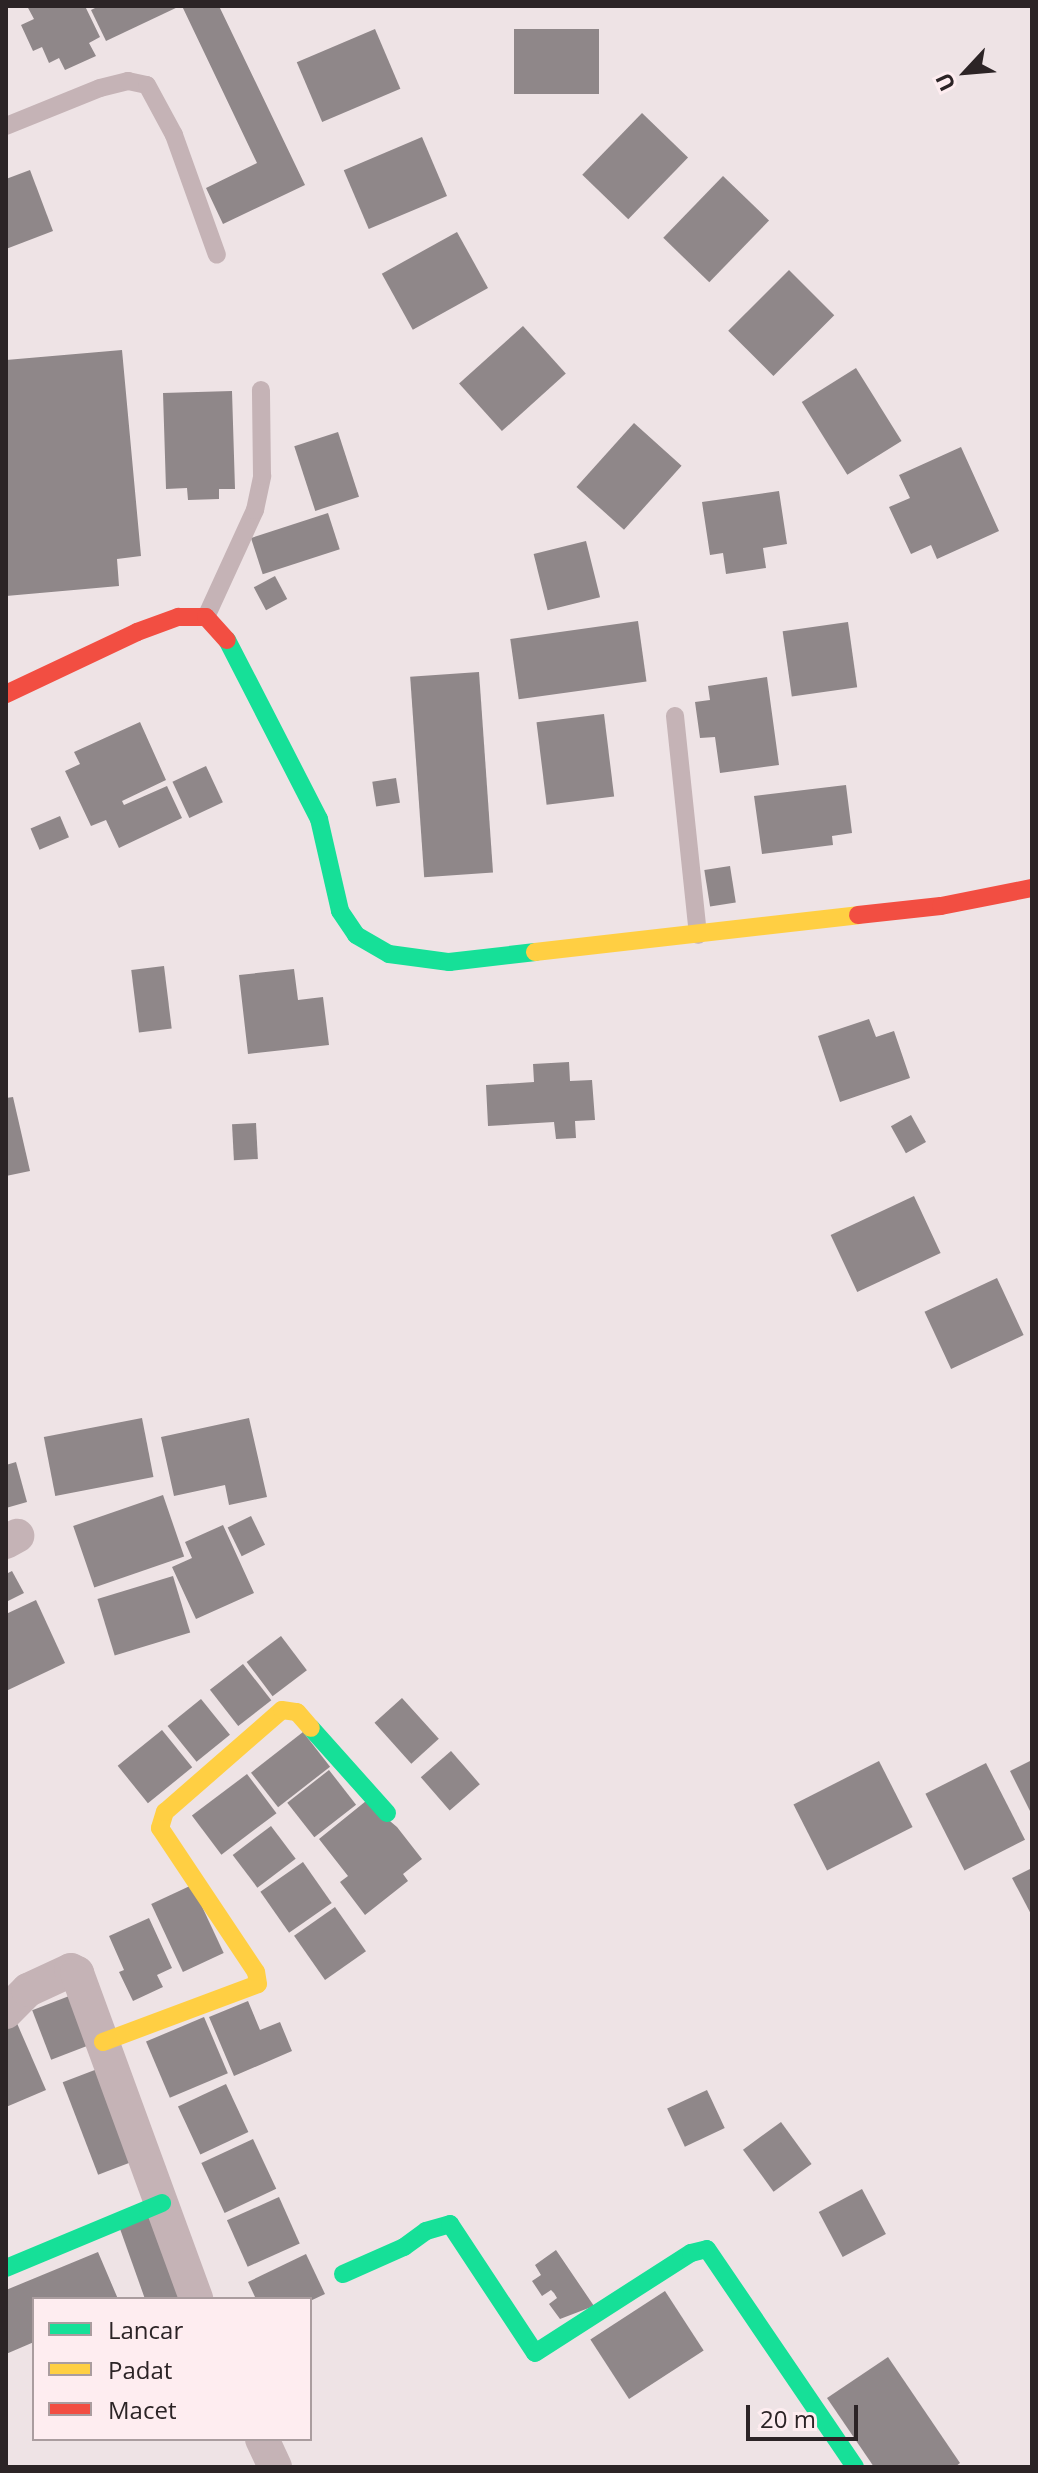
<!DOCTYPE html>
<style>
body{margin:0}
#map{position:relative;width:1038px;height:2473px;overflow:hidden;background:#eee3e5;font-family:"Open Sans",sans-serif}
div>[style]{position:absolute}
.building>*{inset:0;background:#8f8789;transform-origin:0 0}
.lane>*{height:18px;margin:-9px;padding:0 9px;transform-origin:9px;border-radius:9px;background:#c5b3b6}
.street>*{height:34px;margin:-17px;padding:0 17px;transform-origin:17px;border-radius:17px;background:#c5b3b6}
.fast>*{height:18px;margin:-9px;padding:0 9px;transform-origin:9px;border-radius:9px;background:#16e098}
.slow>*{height:18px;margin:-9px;padding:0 9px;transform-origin:9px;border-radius:9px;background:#ffcf43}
.jam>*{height:18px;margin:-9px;padding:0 9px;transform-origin:9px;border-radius:9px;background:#f24e42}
span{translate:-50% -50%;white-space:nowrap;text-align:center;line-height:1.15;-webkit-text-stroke:8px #feedf0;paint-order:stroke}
.frame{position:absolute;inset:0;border:8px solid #2c2426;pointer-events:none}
.legend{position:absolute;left:32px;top:2297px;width:280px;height:144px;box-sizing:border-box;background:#feedf0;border:2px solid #aa9d9f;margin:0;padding:10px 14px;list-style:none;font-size:24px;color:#2c2426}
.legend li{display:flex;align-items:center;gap:16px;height:40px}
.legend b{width:40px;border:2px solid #aa9d9f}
.north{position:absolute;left:926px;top:32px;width:80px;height:80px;-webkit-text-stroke:6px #feedf0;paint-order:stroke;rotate:244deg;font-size:22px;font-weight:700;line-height:32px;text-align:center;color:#2c2426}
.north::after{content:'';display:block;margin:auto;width:28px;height:36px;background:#2c2426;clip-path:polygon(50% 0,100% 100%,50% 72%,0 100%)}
.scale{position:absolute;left:746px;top:2405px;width:112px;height:36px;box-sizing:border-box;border:4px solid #2c2426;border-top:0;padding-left:10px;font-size:24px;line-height:28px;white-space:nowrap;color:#2c2426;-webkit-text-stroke:6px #feedf0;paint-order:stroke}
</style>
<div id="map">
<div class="building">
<div style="clip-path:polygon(27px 6px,85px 6px,100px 37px,89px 43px,96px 56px,65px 70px,59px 58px,49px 63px,42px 47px,33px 51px,21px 25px,34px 19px)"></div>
<div style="clip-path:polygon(99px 6px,180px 6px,106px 41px,91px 10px)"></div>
<div style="clip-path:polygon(182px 6px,219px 6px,305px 185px,223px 224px,206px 188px,257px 163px)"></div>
<div style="left:375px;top:29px;width:65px;height:85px;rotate:67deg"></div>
<div style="left:514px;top:29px;width:85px;height:65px"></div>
<div style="left:642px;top:113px;width:64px;height:86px;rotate:44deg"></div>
<div style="left:422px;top:137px;width:64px;height:85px;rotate:67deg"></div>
<div style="clip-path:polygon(30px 170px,53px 231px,6px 249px,6px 179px)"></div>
<div style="left:723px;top:176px;width:64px;height:86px;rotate:44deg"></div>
<div style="left:457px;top:232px;width:64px;height:86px;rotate:61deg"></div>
<div style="left:789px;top:270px;width:64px;height:86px;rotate:45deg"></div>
<div style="left:523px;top:326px;width:64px;height:86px;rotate:48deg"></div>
<div style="clip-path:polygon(122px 350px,141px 556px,117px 559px,119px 586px,6px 596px,6px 360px)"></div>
<div style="left:856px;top:368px;width:86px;height:64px;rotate:58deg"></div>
<div style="clip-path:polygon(232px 391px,235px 489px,219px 489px,219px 499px,188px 500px,187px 488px,166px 489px,163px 393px)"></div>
<div style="left:634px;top:423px;width:64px;height:86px;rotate:42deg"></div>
<div style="left:338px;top:432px;width:68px;height:46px;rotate:72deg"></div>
<div style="clip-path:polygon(961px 447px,999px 531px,937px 559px,931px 545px,911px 554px,889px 507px,910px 498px,899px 475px)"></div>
<div style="clip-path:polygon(779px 491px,787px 544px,763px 548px,766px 568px,726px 574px,723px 553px,710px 555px,702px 502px)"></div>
<div style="left:328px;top:513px;width:38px;height:81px;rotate:72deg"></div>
<div style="left:586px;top:541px;width:58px;height:54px;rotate:76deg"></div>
<div style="left:275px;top:576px;width:26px;height:24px;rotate:62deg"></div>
<div style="left:638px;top:621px;width:61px;height:129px;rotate:82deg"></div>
<div style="left:848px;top:622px;width:66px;height:66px;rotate:82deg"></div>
<div style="left:479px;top:672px;width:201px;height:69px;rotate:86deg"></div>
<div style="clip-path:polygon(767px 677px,779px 765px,720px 773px,715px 737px,700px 738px,695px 702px,710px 700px,708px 686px)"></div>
<div style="left:604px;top:714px;width:83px;height:68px;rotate:83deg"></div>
<div style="clip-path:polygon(140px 722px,166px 780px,122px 801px,124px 805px,167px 786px,182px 818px,119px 848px,106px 820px,91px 826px,65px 771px,80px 764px,74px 752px)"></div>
<div style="left:206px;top:766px;width:40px;height:37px;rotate:65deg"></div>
<div style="left:396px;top:778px;width:25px;height:24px;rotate:81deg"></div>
<div style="clip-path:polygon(846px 785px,852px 833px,832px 836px,833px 845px,762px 854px,754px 796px)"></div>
<div style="left:60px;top:816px;width:23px;height:32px;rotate:67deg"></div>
<div style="left:730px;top:866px;width:37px;height:26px;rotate:81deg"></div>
<div style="left:164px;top:966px;width:63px;height:33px;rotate:83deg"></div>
<div style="clip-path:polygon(294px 969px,298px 1000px,323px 997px,329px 1045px,248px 1054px,239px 975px)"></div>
<div style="clip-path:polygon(869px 1019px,876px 1037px,894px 1031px,910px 1078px,840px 1102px,818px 1036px)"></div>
<div style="clip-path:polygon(569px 1062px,570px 1081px,592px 1080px,595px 1120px,575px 1121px,576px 1138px,556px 1139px,554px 1122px,488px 1126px,486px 1085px,534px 1082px,533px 1064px)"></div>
<div style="clip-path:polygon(13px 1097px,30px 1171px,6px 1176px,6px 1098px)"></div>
<div style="left:911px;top:1115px;width:31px;height:23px;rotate:61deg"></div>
<div style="left:256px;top:1123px;width:36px;height:24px;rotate:87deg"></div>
<div style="left:914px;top:1196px;width:63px;height:92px;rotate:65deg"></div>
<div style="left:997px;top:1278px;width:63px;height:80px;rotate:65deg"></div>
<div style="left:142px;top:1418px;width:60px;height:100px;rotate:79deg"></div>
<div style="clip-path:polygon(249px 1418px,267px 1497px,229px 1505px,225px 1485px,174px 1496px,161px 1437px)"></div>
<div style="clip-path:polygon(16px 1462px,27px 1502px,6px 1508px,6px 1465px)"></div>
<div style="left:163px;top:1495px;width:65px;height:95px;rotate:71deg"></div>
<div style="left:251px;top:1516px;width:32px;height:26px;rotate:64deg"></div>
<div style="clip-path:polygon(223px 1525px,254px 1593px,196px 1619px,172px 1567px,192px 1558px,185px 1542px)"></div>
<div style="clip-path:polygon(12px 1571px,24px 1593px,6px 1602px,6px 1574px)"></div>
<div style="left:173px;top:1576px;width:59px;height:79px;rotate:73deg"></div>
<div style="clip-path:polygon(36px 1600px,65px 1663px,6px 1691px,6px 1614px)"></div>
<div style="left:281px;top:1636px;width:43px;height:43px;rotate:53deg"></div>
<div style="left:243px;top:1664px;width:46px;height:42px;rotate:52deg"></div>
<div style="left:402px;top:1698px;width:55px;height:37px;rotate:48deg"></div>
<div style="left:201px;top:1699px;width:46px;height:43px;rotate:51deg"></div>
<div style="left:162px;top:1730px;width:48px;height:57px;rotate:51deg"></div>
<div style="left:303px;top:1732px;width:44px;height:66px;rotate:52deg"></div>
<div style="left:451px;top:1751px;width:44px;height:40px;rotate:49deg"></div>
<div style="clip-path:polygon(1032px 1760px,1032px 1815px,1010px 1771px)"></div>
<div style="left:879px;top:1761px;width:74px;height:96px;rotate:63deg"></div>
<div style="left:986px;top:1763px;width:86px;height:68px;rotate:63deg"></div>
<div style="left:329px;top:1770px;width:44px;height:53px;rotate:52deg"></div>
<div style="left:247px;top:1774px;width:49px;height:69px;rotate:53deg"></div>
<div style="clip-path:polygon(366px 1801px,397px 1827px,422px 1859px,403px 1874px,408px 1881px,365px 1915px,340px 1882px,348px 1876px,319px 1839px)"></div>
<div style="left:271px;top:1826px;width:41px;height:48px;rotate:53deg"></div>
<div style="left:303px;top:1862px;width:50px;height:52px;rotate:55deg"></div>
<div style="clip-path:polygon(1032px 1868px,1032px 1916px,1012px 1878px)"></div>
<div style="left:192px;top:1885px;width:75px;height:45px;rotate:65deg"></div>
<div style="left:335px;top:1907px;width:54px;height:50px;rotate:55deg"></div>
<div style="clip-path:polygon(149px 1918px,172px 1968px,157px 1975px,163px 1987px,133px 2001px,119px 1972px,124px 1970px,109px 1936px)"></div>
<div style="left:77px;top:1993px;width:53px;height:48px;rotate:69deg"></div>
<div style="clip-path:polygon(248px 2001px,260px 2030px,280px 2022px,292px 2051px,234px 2076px,209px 2017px)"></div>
<div style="left:204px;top:2017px;width:61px;height:63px;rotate:67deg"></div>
<div style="clip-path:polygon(16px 2021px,46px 2090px,6px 2107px,6px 2025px)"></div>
<div style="left:100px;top:2068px;width:99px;height:40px;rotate:69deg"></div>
<div style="left:226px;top:2084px;width:53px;height:53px;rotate:65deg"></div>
<div style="left:707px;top:2090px;width:42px;height:44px;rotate:65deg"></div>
<div style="left:781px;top:2122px;width:52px;height:47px;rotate:54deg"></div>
<div style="left:253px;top:2139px;width:55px;height:57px;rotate:65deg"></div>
<div style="left:862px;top:2189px;width:51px;height:49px;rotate:62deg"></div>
<div style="left:279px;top:2197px;width:51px;height:57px;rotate:66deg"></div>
<div style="clip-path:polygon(157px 2212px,189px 2299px,145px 2299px,119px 2226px)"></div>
<div style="clip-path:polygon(556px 2250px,594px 2306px,560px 2319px,549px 2304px,557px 2298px,554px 2293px,551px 2290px,542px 2296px,532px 2281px,541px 2275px,535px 2265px)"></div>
<div style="clip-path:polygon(98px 2252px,118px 2299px,34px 2299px,34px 2342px,6px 2354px,6px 2290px)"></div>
<div style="clip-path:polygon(306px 2254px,325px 2294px,310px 2301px,256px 2299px,248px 2282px)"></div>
<div style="left:665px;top:2291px;width:71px;height:89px;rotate:57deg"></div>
<div style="clip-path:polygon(888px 2357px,960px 2463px,955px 2467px,874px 2467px,827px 2398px)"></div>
</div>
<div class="lane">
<div style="left:6px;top:126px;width:101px;rotate:-22deg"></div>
<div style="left:100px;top:88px;width:29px;rotate:-14deg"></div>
<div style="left:128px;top:81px;width:19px;rotate:12deg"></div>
<div style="left:147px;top:85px;width:57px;rotate:61.6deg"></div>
<div style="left:174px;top:135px;width:127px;rotate:70.3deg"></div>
<div style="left:206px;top:617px;width:118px;rotate:-65.4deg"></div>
<div style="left:255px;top:510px;width:35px;rotate:-78deg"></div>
<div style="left:262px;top:476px;width:86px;rotate:-90.7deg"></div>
<div style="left:675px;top:716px;width:220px;rotate:84deg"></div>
</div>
<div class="street">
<div style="left:6px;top:1542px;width:13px;rotate:-29deg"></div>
<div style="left:6px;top:2012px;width:31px;rotate:-45deg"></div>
<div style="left:28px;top:1990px;width:47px;rotate:-24.9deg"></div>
<div style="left:71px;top:1970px;width:7px;rotate:27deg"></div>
<div style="left:77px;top:1973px;width:347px;rotate:69.9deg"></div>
<div style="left:262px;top:2439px;width:31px;rotate:65deg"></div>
</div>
<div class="fast">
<div style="left:227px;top:640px;width:201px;rotate:62.8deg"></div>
<div style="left:319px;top:819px;width:94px;rotate:77.1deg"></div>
<div style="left:340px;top:911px;width:29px;rotate:56deg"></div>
<div style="left:356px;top:935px;width:38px;rotate:30deg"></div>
<div style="left:389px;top:954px;width:61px;rotate:7.6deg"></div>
<div style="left:449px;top:962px;width:87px;rotate:-6.6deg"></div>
<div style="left:311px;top:1728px;width:114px;rotate:48.2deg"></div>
<div style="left:6px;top:2268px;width:169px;rotate:-22.6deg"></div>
<div style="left:343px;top:2274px;width:67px;rotate:-23.9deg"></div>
<div style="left:404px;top:2247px;width:27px;rotate:-36deg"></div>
<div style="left:426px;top:2231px;width:25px;rotate:-16deg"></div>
<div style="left:450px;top:2224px;width:154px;rotate:56.6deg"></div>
<div style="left:535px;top:2353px;width:185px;rotate:-32.7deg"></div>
<div style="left:691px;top:2253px;width:16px;rotate:-14deg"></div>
<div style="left:707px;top:2249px;width:263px;rotate:55.8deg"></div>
</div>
<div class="slow">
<div style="left:535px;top:952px;width:325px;rotate:-6.5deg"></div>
<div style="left:103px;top:2042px;width:165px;rotate:-20.5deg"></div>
<div style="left:258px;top:1984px;width:12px;rotate:-99deg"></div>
<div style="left:256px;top:1972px;width:173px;rotate:-123.7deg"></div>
<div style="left:160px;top:1828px;width:17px;rotate:-73deg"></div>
<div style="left:165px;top:1812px;width:155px;rotate:-41.1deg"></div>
<div style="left:282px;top:1710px;width:15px;rotate:8deg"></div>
<div style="left:297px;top:1712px;width:21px;rotate:49deg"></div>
</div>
<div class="jam">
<div style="left:6px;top:694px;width:145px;rotate:-25.3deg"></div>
<div style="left:137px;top:632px;width:44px;rotate:-20.1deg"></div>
<div style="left:178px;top:617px;width:28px"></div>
<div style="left:206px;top:617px;width:31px;rotate:48deg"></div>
<div style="left:858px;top:915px;width:83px;rotate:-6.2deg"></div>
<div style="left:941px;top:906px;width:93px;rotate:-11.2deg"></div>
</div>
<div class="frame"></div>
<ul class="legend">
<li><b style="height:10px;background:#16e098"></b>Lancar</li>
<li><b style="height:10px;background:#ffcf43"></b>Padat</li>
<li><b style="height:10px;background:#f24e42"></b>Macet</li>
</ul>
<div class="north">U</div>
<div class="scale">20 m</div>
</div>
